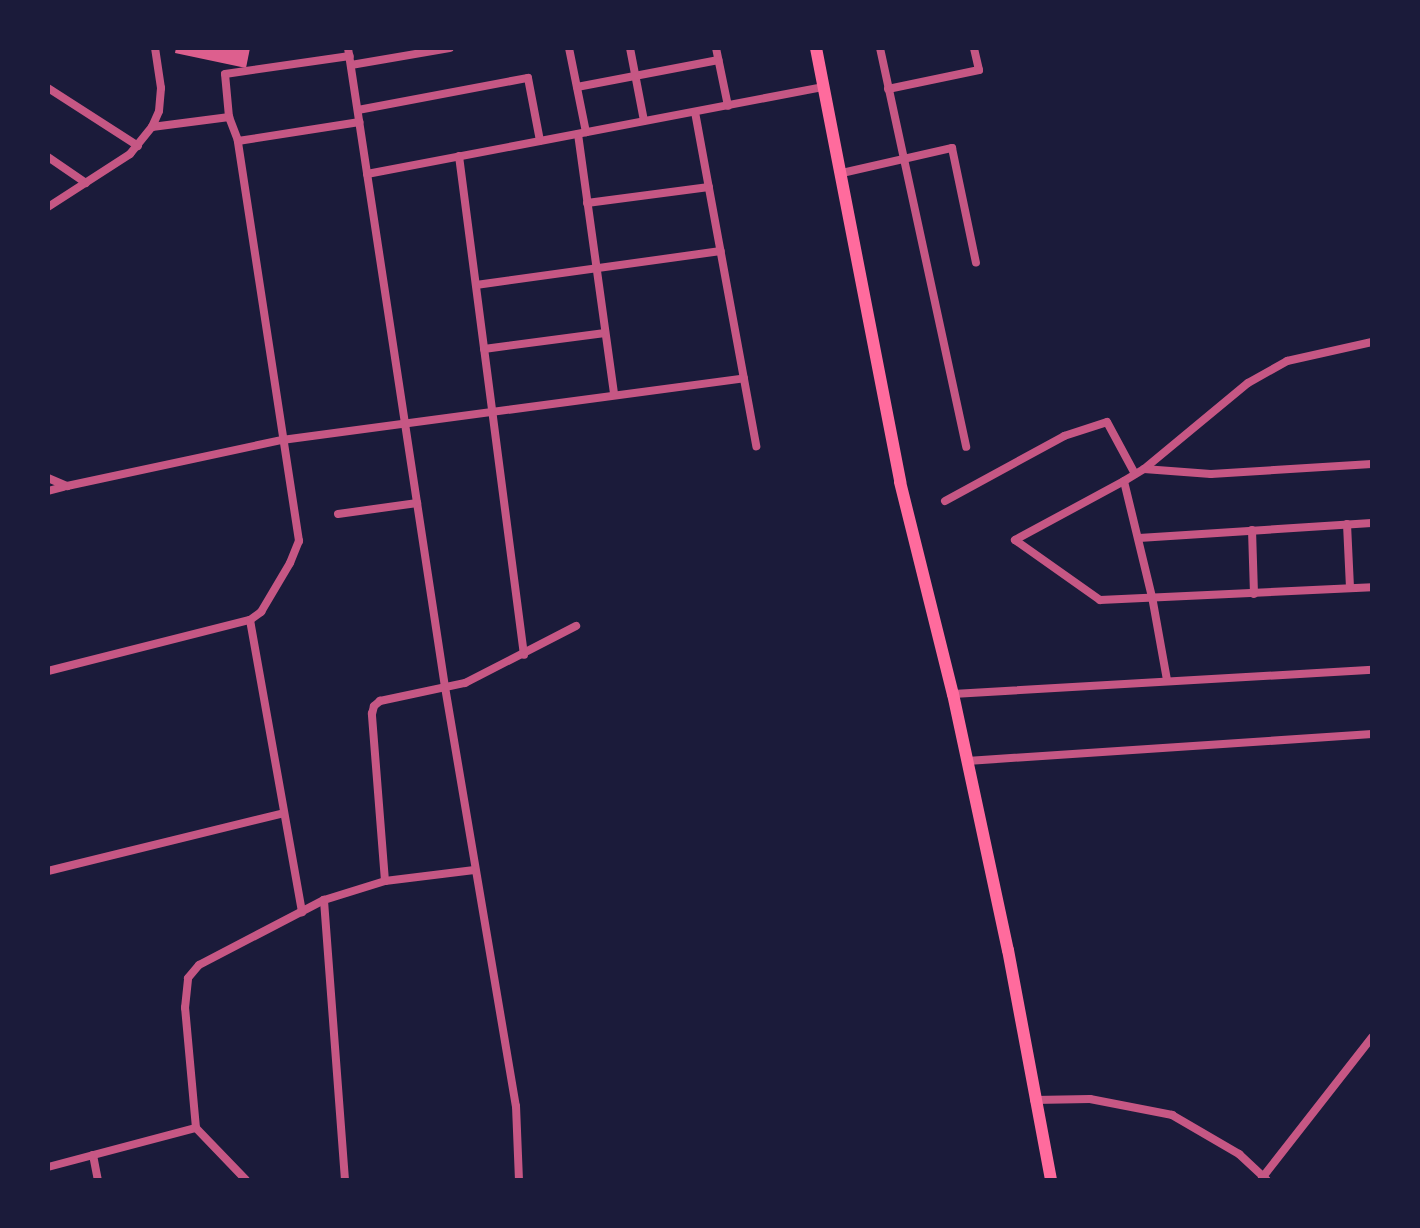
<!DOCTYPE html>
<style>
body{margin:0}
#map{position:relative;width:1420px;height:1228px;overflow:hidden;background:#1b1b3a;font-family:Raleway,sans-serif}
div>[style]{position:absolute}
.building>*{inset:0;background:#dd5f8e}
.minor>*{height:8px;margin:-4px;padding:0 4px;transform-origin:4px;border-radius:4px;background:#c65784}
.primary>*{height:12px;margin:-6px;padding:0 6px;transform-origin:6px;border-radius:6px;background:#ff6b9d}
span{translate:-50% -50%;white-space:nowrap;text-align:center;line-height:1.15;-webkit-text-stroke:6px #1b1b3a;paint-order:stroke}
.frame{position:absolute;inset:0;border:50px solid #1b1b3a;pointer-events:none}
</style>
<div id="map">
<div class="building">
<div style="clip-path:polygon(176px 48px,250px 48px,246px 68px,175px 53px)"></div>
</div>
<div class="minor">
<div style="left:348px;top:48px;width:646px;rotate:81.37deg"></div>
<div style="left:445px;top:687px;width:425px;rotate:80.4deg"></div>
<div style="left:516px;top:1106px;width:74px;rotate:87.7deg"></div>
<div style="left:569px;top:48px;width:86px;rotate:78.6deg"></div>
<div style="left:630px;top:48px;width:74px;rotate:79.1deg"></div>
<div style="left:716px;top:48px;width:59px;rotate:78.3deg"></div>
<div style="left:880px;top:48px;width:408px;rotate:77.8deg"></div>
<div style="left:351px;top:65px;width:100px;rotate:-9.7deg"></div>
<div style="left:577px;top:87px;width:144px;rotate:-10.8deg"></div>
<div style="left:48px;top:88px;width:107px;rotate:32.8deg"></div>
<div style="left:888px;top:89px;width:93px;rotate:-11.8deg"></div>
<div style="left:979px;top:70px;width:23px;rotate:-103deg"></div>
<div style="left:358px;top:110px;width:173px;rotate:-10.7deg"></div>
<div style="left:528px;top:78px;width:64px;rotate:79.2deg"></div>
<div style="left:695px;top:112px;width:340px;rotate:79.6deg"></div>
<div style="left:229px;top:117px;width:43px;rotate:-95.3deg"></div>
<div style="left:225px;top:74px;width:126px;rotate:-8.2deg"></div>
<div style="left:152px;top:127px;width:78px;rotate:-7.4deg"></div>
<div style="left:229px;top:117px;width:26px;rotate:69deg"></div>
<div style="left:578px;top:134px;width:263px;rotate:82.1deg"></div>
<div style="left:459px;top:156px;width:503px;rotate:82.58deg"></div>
<div style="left:48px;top:157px;width:46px;rotate:34.4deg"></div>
<div style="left:842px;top:173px;width:113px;rotate:-12.8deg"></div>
<div style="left:952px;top:148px;width:117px;rotate:78.2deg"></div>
<div style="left:367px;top:174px;width:465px;rotate:-10.8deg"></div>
<div style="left:587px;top:203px;width:123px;rotate:-7.5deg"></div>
<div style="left:48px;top:207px;width:98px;rotate:-32.9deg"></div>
<div style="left:130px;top:154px;width:35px;rotate:-51deg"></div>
<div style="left:152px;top:127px;width:17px;rotate:-66deg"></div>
<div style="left:159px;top:111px;width:23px;rotate:-85deg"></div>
<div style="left:161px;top:88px;width:40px;rotate:-98.5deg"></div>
<div style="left:476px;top:285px;width:247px;rotate:-7.9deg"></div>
<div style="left:484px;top:349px;width:122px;rotate:-7.5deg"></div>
<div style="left:1144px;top:469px;width:67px;rotate:4.3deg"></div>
<div style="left:1211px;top:474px;width:161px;rotate:-3.6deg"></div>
<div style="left:48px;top:478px;width:21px;rotate:23deg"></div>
<div style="left:67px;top:486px;width:220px;rotate:-12.1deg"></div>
<div style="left:282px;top:440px;width:466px;rotate:-7.6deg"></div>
<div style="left:1124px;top:481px;width:124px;rotate:151.6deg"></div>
<div style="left:1015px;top:540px;width:104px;rotate:35.2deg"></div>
<div style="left:1100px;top:600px;width:272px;rotate:-2.7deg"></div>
<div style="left:48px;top:491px;width:16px;rotate:-15deg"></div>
<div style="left:945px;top:501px;width:136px;rotate:-28.6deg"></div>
<div style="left:1064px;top:436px;width:45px;rotate:-18deg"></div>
<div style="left:1107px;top:422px;width:59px;rotate:61.7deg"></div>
<div style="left:338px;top:514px;width:80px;rotate:-7.9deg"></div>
<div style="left:1347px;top:524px;width:64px;rotate:87.3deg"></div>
<div style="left:1252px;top:530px;width:64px;rotate:88.2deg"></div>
<div style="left:1139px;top:538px;width:233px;rotate:-3.7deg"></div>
<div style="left:250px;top:620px;width:297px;rotate:79.9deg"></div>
<div style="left:48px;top:671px;width:208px;rotate:-14.2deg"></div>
<div style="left:250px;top:620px;width:14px;rotate:-36deg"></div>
<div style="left:261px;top:612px;width:57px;rotate:-59.4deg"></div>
<div style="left:290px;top:563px;width:24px;rotate:-68deg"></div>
<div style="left:299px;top:541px;width:405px;rotate:-98.7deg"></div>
<div style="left:238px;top:141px;width:123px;rotate:-8.9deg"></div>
<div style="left:1167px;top:680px;width:84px;rotate:-100.2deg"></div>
<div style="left:1152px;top:597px;width:119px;rotate:-103.6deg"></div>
<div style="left:1124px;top:481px;width:23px;rotate:-31deg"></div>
<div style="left:1144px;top:469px;width:135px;rotate:-39.6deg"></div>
<div style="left:1248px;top:383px;width:45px;rotate:-29.4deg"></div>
<div style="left:1287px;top:361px;width:87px;rotate:-12.6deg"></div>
<div style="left:953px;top:694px;width:420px;rotate:-3.3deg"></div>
<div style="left:967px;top:761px;width:406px;rotate:-3.8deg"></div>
<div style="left:48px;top:871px;width:243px;rotate:-13.8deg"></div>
<div style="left:385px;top:881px;width:168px;rotate:-94.5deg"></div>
<div style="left:372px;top:714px;width:8px;rotate:-76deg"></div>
<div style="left:374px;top:706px;width:8px;rotate:-40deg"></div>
<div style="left:380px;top:701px;width:87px;rotate:-12deg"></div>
<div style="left:465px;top:683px;width:125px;rotate:-27.2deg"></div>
<div style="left:1034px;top:1100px;width:56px;rotate:-1deg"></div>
<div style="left:1090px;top:1099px;width:84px;rotate:11deg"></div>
<div style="left:1172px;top:1115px;width:78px;rotate:30.2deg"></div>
<div style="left:1239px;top:1154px;width:38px;rotate:43deg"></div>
<div style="left:196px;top:1128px;width:72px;rotate:46.1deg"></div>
<div style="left:93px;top:1155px;width:25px;rotate:79deg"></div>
<div style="left:48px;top:1167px;width:153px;rotate:-14.8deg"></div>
<div style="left:196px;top:1128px;width:121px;rotate:-95.2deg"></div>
<div style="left:185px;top:1008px;width:30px;rotate:-84deg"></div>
<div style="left:188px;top:978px;width:17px;rotate:-50deg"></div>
<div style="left:199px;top:965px;width:141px;rotate:-27.5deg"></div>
<div style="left:1262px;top:1178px;width:179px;rotate:-52deg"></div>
<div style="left:345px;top:1180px;width:281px;rotate:-94.3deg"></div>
<div style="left:324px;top:900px;width:64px;rotate:-17.3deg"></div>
<div style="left:385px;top:881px;width:90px;rotate:-7deg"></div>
</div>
<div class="primary">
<div style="left:816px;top:48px;width:442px;rotate:79deg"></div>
<div style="left:900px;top:482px;width:219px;rotate:76deg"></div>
<div style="left:953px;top:694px;width:262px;rotate:77.9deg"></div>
<div style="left:1008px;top:950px;width:234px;rotate:79.4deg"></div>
</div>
<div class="frame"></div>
</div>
